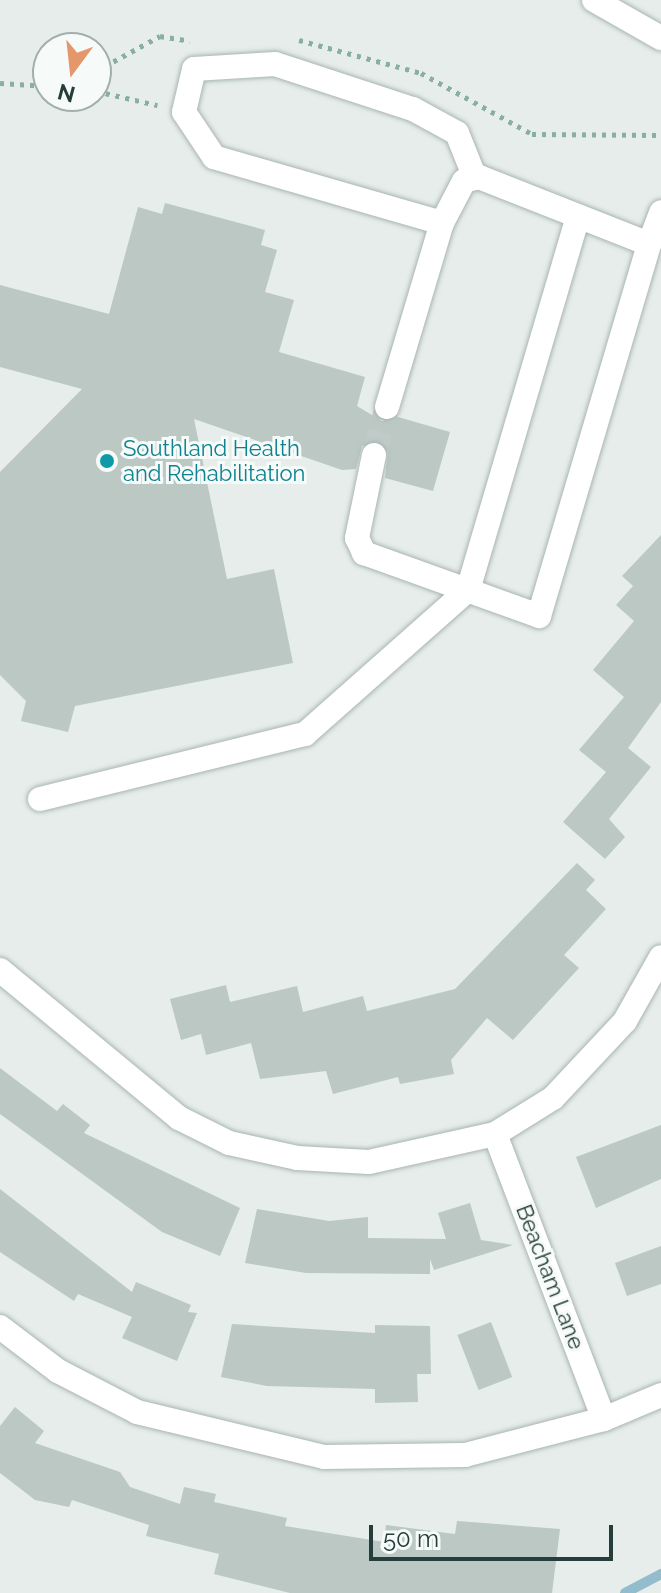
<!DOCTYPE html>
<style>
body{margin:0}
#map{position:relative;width:661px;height:1593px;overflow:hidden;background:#e6edeb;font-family:Raleway,sans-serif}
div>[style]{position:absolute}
.stream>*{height:10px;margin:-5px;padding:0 5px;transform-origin:5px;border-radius:5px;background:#93bdcd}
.building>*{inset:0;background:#bbc8c4;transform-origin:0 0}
.minor-tunnel>*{height:24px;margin-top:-12px;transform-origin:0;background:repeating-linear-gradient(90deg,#c0cac8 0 24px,transparent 0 36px)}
.path>*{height:5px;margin-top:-2.5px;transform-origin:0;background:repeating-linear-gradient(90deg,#89aea6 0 4px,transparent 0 10px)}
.roads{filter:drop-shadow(0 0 2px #a9b5b2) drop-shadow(0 0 2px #a9b5b2)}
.minor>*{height:24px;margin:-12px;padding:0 12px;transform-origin:12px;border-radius:12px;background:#fff}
.dots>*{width:22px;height:22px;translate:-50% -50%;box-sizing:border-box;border:4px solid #f6faf8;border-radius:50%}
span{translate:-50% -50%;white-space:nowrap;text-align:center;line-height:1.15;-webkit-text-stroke:6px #f6faf8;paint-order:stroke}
.culture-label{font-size:22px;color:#0d838f}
.left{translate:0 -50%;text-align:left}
.street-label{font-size:22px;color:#263e3a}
.north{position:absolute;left:32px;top:32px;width:80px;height:80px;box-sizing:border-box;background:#f6faf8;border:2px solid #a3afac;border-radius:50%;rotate:195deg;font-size:22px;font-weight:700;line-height:32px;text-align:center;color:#263e3a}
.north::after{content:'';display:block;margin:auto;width:28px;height:36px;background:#e5976c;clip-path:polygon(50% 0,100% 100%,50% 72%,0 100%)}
.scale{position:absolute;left:369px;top:1525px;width:244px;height:36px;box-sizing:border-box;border:4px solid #263e3a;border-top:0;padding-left:10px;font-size:24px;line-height:28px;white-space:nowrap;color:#263e3a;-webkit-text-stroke:6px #f6faf8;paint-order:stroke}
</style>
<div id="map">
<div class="stream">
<div style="left:625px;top:1593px;width:41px;rotate:-27.8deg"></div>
</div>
<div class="building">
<div style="clip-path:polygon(165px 203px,265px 230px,261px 245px,277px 250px,265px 292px,294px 300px,279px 352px,365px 377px,357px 406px,382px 421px,398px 417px,450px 432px,433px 491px,385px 478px,388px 451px,378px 441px,362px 446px,356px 469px,342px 470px,194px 419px,227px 579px,274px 569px,293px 663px,75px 706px,68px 732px,21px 721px,26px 701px,0 675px,0 472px,82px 389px,0 367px,0 285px,109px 314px,138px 207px,162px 214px)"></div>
<div style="clip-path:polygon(661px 535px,661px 702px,628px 748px,651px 767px,609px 819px,625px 837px,605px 859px,563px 822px,606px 772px,579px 750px,624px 697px,593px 670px,634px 621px,616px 605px,633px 586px,622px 576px)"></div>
<div style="clip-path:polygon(577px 863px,595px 880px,586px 890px,606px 909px,564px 955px,579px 968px,513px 1040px,487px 1018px,451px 1060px,454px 1074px,400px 1084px,398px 1077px,333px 1094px,326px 1071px,260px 1079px,251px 1043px,206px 1055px,201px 1034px,181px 1040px,170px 999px,226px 985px,230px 1002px,297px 986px,303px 1012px,363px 996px,367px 1011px,455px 989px)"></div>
<div style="clip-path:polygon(0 1068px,57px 1111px,63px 1104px,90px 1125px,84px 1133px,240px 1208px,220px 1256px,162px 1232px,0 1114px)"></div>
<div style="clip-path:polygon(661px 1125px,661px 1179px,596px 1208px,576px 1157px)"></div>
<div style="clip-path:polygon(0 1189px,132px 1292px,136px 1282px,191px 1305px,188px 1312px,197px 1313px,177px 1361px,122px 1338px,132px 1317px,78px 1294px,74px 1301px,0 1252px)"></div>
<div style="clip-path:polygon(470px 1203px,481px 1240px,513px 1245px,434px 1270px,430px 1259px,430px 1274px,306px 1273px,245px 1263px,257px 1209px,329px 1221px,368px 1217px,368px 1238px,446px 1239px,438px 1213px)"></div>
<div style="clip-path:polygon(661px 1246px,661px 1284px,627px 1296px,615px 1263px)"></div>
<div style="left:491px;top:1322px;width:59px;height:36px;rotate:69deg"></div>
<div style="clip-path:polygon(232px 1324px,375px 1333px,375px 1325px,430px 1326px,431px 1374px,417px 1374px,418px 1402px,375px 1403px,375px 1389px,267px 1386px,221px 1377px)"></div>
<div style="clip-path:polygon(15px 1407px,44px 1431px,35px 1443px,120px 1472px,130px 1487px,180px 1504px,184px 1487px,216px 1494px,214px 1502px,287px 1518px,285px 1526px,384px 1542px,386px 1525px,455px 1534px,457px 1521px,560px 1529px,552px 1593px,290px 1593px,214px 1574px,219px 1554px,146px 1536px,149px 1525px,72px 1500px,69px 1507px,35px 1500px,0 1473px,0 1426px)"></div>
</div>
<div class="minor-tunnel">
<div style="left:374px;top:455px;width:50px;rotate:-74.8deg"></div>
</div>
<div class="path">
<div style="left:299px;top:40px;width:126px;rotate:15.1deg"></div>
<div style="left:421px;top:73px;width:127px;rotate:28.8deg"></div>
<div style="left:532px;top:134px;width:129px;rotate:0.4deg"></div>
<div style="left:96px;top:71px;width:73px;rotate:-28.7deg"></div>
<div style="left:160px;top:36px;width:30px;rotate:9deg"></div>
<div style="left:0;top:83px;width:48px;rotate:3.6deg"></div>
<div style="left:96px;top:91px;width:63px;rotate:12.9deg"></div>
</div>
<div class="roads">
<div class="minor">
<div style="left:594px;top:0;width:77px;rotate:29.6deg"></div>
<div style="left:442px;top:223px;width:237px;rotate:-163.9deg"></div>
<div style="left:214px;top:157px;width:54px;rotate:-123.7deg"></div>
<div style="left:184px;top:112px;width:44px;rotate:-76.9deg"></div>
<div style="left:194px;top:69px;width:81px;rotate:-3.5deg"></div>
<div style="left:275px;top:64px;width:145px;rotate:18.1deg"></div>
<div style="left:413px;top:109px;width:50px;rotate:28.6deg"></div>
<div style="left:457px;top:133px;width:48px;rotate:68.2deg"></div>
<div style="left:387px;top:407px;width:192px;rotate:-73.4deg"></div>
<div style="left:442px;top:223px;width:47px;rotate:-62.4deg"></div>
<div style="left:464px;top:181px;width:16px;rotate:-15deg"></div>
<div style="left:479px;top:177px;width:183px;rotate:21.5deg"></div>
<div style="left:649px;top:244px;width:34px;rotate:-69deg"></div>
<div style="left:374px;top:455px;width:85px;rotate:101.6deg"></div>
<div style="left:357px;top:538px;width:17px;rotate:65deg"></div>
<div style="left:364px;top:553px;width:186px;rotate:19.8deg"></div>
<div style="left:539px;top:616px;width:388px;rotate:-73.5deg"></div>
<div style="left:40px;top:799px;width:273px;rotate:-13.8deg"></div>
<div style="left:305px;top:734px;width:217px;rotate:-41.5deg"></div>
<div style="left:468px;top:590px;width:389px;rotate:-73.6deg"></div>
<div style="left:0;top:970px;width:232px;rotate:39.6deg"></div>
<div style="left:179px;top:1118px;width:56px;rotate:26.6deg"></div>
<div style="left:229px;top:1143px;width:70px;rotate:12.4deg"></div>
<div style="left:297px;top:1158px;width:72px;rotate:3.2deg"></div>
<div style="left:369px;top:1162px;width:129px;rotate:-12.5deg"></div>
<div style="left:495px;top:1134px;width:68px;rotate:-31.8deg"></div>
<div style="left:553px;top:1098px;width:105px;rotate:-46.9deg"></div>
<div style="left:625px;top:1021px;width:73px;rotate:-60.6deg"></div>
<div style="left:495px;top:1134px;width:305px;rotate:69.1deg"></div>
<div style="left:0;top:1327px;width:73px;rotate:37.2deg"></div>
<div style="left:58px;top:1371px;width:89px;rotate:27.4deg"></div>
<div style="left:137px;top:1412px;width:192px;rotate:13.5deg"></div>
<div style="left:324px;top:1457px;width:141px;rotate:-0.8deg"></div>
<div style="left:465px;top:1455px;width:144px;rotate:-14.5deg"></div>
<div style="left:604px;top:1419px;width:62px;rotate:-22.8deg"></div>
</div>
</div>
<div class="dots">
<div style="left:107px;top:461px;background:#0f9aa8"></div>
</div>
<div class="culture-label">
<span class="left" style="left:123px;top:461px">Southland Health<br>and Rehabilitation</span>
</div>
<div class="street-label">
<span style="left:550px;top:1277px;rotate:69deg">Beacham Lane</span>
</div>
<div class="north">N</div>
<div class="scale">50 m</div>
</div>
